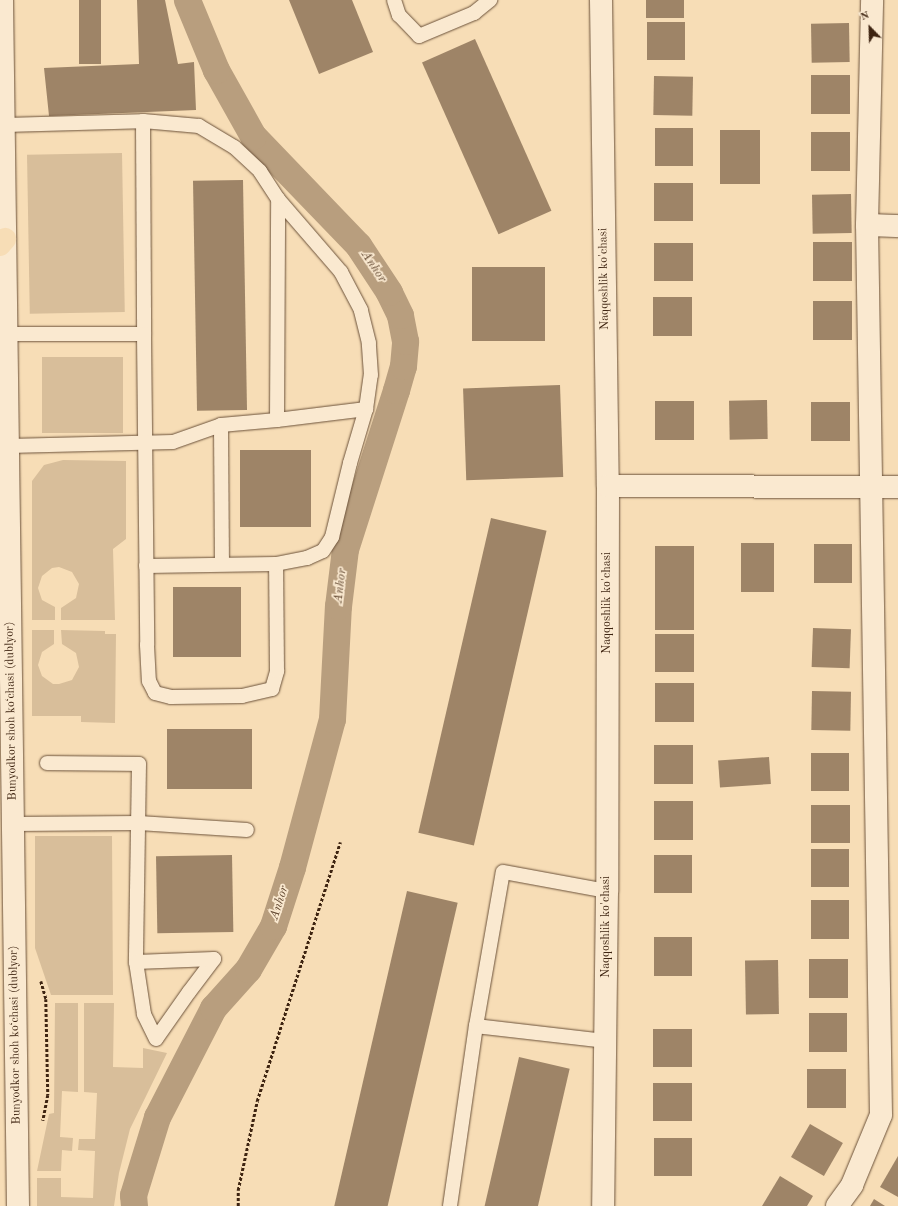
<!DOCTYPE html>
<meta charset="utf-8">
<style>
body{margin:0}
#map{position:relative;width:898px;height:1206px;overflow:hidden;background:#f7ddb6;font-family:"Old Standard TT",serif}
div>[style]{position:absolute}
.green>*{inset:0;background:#d8be9a;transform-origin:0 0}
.canal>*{height:27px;margin:-13.5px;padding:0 13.5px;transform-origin:13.5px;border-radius:13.5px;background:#b89e7e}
.building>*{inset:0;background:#9e8467;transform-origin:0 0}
.path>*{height:2.5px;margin-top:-1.25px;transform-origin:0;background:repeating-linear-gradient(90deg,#3e2411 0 3px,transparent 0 5px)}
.roads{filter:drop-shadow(0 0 1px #6c523a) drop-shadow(0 0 1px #6c523a)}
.lane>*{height:14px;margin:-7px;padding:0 7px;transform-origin:7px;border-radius:7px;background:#fae9d0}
.street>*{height:22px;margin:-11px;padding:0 11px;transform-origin:11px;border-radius:11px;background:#fae9d0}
.secondary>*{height:22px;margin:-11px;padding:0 11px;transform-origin:11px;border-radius:11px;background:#fae9d0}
.primary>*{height:22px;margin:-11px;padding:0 11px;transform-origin:11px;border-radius:11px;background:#f7ddb6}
span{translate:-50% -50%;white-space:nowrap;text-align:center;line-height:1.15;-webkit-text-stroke:3.5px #fae9d0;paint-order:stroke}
.street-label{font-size:12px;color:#3e2411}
.water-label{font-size:13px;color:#634932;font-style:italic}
.north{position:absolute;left:850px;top:8px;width:40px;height:40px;-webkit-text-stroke:3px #fae9d0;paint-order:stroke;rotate:337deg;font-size:11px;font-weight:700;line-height:16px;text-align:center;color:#3e2411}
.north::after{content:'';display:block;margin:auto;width:14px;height:18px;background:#3e2411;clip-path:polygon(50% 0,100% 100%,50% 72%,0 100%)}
</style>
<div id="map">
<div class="green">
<div style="left:122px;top:153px;width:159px;height:95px;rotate:89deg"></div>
<div style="left:123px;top:357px;width:76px;height:81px;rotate:90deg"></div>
<div style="clip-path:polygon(63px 460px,126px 461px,126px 539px,113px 549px,115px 620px,61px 620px,61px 608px,76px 598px,79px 584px,72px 572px,59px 567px,52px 568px,42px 576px,38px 588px,42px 600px,55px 607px,55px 620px,32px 620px,32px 481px,44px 465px)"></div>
<div style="clip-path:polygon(32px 630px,54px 630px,54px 644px,42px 652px,38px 665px,42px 676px,53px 684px,59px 684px,72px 680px,79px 667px,76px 653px,62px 644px,61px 630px,105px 631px,105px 634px,116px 634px,115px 723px,81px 722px,81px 716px,32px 716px)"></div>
<div style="clip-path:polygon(35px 836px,112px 836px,113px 995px,51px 995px,35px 948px)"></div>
<div style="clip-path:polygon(55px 1003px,78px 1003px,78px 1092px,62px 1091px,60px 1137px,73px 1138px,72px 1151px,62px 1150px,61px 1171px,37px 1171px,49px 1114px,54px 1113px)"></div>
<div style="clip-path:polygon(84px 1003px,114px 1003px,113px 1067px,143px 1068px,143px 1048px,167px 1053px,130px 1129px,119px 1173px,114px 1206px,37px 1206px,37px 1178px,61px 1178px,61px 1197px,93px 1198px,95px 1151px,78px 1150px,79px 1139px,95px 1139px,97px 1093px,84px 1092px)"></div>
</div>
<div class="canal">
<div style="left:134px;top:1206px;width:11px;rotate:-95deg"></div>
<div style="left:133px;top:1195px;width:82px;rotate:-72.9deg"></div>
<div style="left:157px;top:1117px;width:123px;rotate:-62.8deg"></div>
<div style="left:213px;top:1008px;width:52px;rotate:-48.1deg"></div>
<div style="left:248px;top:969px;width:50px;rotate:-59.8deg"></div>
<div style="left:273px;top:926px;width:62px;rotate:-72.1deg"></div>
<div style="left:292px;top:867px;width:153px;rotate:-74.9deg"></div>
<div style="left:332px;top:719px;width:113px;rotate:-87deg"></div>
<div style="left:338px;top:606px;width:57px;rotate:-83deg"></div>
<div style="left:345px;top:549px;width:167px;rotate:-72.2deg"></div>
<div style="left:396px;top:390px;width:25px;rotate:-74deg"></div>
<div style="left:403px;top:366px;width:25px;rotate:-85deg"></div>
<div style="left:405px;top:341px;width:26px;rotate:-101deg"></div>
<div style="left:400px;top:315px;width:25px;rotate:-116deg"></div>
<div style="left:389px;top:292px;width:56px;rotate:-123.4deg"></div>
<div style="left:358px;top:245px;width:151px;rotate:-133.9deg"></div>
<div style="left:253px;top:136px;width:76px;rotate:-119.3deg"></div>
<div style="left:216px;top:70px;width:76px;rotate:-112.5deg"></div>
</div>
<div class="building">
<div style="left:79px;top:0;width:22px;height:64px"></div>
<div style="clip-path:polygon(137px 0,165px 0,178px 64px,194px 62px,196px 110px,49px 116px,44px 68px,139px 64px)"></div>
<div style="clip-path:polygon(289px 0,352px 0,373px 52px,319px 74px)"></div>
<div style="left:646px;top:0;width:38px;height:18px"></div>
<div style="left:647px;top:22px;width:38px;height:38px"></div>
<div style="left:849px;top:23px;width:39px;height:38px;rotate:89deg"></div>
<div style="left:475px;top:39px;width:188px;height:58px;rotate:66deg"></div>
<div style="left:850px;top:75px;width:39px;height:39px;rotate:90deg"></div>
<div style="left:654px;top:76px;width:39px;height:39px;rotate:1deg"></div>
<div style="left:655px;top:128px;width:38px;height:38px"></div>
<div style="left:720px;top:130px;width:40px;height:54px"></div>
<div style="left:811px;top:132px;width:39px;height:39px"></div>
<div style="left:243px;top:180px;width:230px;height:50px;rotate:89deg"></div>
<div style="left:654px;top:183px;width:39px;height:38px"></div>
<div style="left:851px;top:194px;width:39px;height:39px;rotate:89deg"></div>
<div style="left:852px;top:242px;width:39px;height:39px;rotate:90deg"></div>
<div style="left:654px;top:243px;width:39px;height:38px"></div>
<div style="left:472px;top:267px;width:73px;height:74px"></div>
<div style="left:692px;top:297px;width:39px;height:39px;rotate:90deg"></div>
<div style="left:813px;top:301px;width:39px;height:39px"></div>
<div style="left:560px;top:385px;width:92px;height:97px;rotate:88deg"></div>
<div style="left:767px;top:400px;width:39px;height:38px;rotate:89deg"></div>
<div style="left:655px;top:401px;width:39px;height:39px"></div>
<div style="left:850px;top:402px;width:39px;height:39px;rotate:90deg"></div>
<div style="left:311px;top:450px;width:77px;height:71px;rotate:90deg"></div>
<div style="left:491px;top:518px;width:57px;height:323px;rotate:13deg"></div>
<div style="left:741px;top:543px;width:33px;height:49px"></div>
<div style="left:814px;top:544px;width:38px;height:39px"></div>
<div style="left:655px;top:546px;width:39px;height:84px"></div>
<div style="left:241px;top:587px;width:70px;height:68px;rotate:90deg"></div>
<div style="left:813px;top:628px;width:38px;height:39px;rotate:2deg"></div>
<div style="left:655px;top:634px;width:39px;height:38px"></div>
<div style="left:694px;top:683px;width:39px;height:39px;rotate:90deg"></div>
<div style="left:812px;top:691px;width:39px;height:39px;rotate:1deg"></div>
<div style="left:252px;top:729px;width:60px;height:85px;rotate:90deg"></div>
<div style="left:654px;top:745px;width:39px;height:39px"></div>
<div style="left:811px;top:753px;width:38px;height:38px"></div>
<div style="left:769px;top:757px;width:27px;height:51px;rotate:86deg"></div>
<div style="left:654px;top:801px;width:39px;height:39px"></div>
<div style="left:811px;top:805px;width:39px;height:38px"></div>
<div style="left:811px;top:849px;width:38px;height:38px"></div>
<div style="left:232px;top:855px;width:77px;height:76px;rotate:89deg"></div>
<div style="left:654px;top:855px;width:38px;height:38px"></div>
<div style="left:407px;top:891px;width:52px;height:324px;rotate:13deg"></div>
<div style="left:811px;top:900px;width:38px;height:39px"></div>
<div style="left:654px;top:937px;width:38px;height:39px"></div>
<div style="left:809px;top:959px;width:39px;height:39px"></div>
<div style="left:778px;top:960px;width:54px;height:33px;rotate:89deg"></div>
<div style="left:809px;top:1013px;width:38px;height:39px"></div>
<div style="left:653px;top:1029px;width:39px;height:38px"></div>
<div style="left:519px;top:1057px;width:52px;height:154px;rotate:13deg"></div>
<div style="left:807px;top:1069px;width:39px;height:39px"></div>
<div style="left:653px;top:1083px;width:39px;height:38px"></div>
<div style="left:810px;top:1124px;width:38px;height:38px;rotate:30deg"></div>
<div style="left:654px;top:1138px;width:38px;height:38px"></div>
<div style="clip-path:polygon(898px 1156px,898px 1197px,880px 1187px)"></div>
<div style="clip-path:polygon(780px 1176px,813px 1196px,807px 1206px,762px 1206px)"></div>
<div style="clip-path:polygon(874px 1199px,885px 1206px,870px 1206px)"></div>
</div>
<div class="path">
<div style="left:41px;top:981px;width:19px;rotate:74deg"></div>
<div style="left:46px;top:999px;width:96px;rotate:88.8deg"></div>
<div style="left:48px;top:1095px;width:26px;rotate:101deg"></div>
<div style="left:238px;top:1206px;width:16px;rotate:-90deg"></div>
<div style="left:238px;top:1190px;width:91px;rotate:-77.9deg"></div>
<div style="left:257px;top:1101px;width:272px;rotate:-72.2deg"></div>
</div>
<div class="roads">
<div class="lane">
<div style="left:394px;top:0;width:16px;rotate:72deg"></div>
<div style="left:399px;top:15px;width:29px;rotate:46deg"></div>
<div style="left:419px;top:36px;width:60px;rotate:-22.7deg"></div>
<div style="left:474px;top:13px;width:21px;rotate:-39deg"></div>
<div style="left:3px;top:125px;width:140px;rotate:-1.6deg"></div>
<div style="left:143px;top:121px;width:213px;rotate:89.7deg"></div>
<div style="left:144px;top:334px;width:137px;rotate:180deg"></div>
<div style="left:144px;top:334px;width:311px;rotate:89.4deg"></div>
<div style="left:147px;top:645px;width:36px;rotate:87deg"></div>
<div style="left:149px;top:681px;width:13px;rotate:63deg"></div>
<div style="left:155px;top:693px;width:16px;rotate:14deg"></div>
<div style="left:171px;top:697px;width:71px;rotate:-0.8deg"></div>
<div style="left:242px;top:696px;width:31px;rotate:-13deg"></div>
<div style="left:272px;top:689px;width:19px;rotate:-74deg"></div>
<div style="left:277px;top:671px;width:107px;rotate:-90.5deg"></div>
<div style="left:277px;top:420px;width:90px;rotate:-7deg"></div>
<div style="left:366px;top:409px;width:34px;rotate:-82deg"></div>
<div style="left:371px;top:375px;width:32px;rotate:-94deg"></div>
<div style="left:369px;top:343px;width:34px;rotate:-104deg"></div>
<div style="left:361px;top:310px;width:43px;rotate:-117.8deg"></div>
<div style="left:341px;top:272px;width:96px;rotate:-130.8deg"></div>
<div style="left:221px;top:425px;width:139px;rotate:89.6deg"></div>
<div style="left:8px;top:446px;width:165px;rotate:-1.4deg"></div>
<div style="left:173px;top:442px;width:51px;rotate:-19.5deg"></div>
<div style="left:221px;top:425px;width:56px;rotate:-5.1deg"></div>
<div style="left:277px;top:420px;width:221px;rotate:-89.7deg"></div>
<div style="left:278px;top:199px;width:33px;rotate:-123deg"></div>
<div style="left:260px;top:171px;width:35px;rotate:-137deg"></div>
<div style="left:234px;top:147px;width:41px;rotate:-149deg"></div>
<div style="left:199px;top:126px;width:56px;rotate:-174.9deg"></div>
<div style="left:146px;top:566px;width:130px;rotate:-0.9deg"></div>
<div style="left:276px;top:564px;width:32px;rotate:-11deg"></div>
<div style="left:307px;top:558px;width:17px;rotate:-24deg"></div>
<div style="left:323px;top:551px;width:17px;rotate:-57deg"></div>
<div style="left:332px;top:537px;width:76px;rotate:-76.3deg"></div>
<div style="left:350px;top:463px;width:56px;rotate:-73.5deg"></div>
<div style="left:47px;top:763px;width:92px;rotate:0.6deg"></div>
<div style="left:139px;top:764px;width:198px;rotate:90.9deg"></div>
<div style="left:13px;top:824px;width:126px;rotate:-0.5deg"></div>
<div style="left:139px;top:823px;width:108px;rotate:3.7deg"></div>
<div style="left:214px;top:959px;width:41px;rotate:127.1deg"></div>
<div style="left:189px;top:992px;width:57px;rotate:125.1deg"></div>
<div style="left:156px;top:1039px;width:28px;rotate:-116deg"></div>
<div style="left:144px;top:1014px;width:53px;rotate:-98.7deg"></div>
<div style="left:136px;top:962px;width:78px;rotate:-2.2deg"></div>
<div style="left:476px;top:1026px;width:156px;rotate:-80.1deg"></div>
<div style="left:503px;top:872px;width:106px;rotate:10.4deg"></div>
<div style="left:450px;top:1206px;width:182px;rotate:-81.8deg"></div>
<div style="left:476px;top:1026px;width:131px;rotate:6.6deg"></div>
</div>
<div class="street">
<div style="left:601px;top:0;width:486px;rotate:89.2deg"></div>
<div style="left:608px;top:486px;width:405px;rotate:90.1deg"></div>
<div style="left:607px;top:891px;width:315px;rotate:90.7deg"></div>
<div style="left:867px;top:225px;width:31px;rotate:2deg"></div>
<div style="left:608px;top:486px;width:290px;rotate:0.2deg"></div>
<div style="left:837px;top:1206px;width:26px;rotate:-54deg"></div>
<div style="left:852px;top:1185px;width:76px;rotate:-67.5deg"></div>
<div style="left:881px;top:1115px;width:890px;rotate:-90.9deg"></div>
<div style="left:867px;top:225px;width:225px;rotate:-88.7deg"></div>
</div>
<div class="secondary">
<div style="left:2px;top:0;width:1206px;rotate:89.24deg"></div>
</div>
<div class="primary">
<div style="left:0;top:245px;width:8px;rotate:-50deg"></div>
</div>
</div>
<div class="street-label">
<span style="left:605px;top:279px;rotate:-91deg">Naqqoshlik ko'chasi</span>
<span style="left:608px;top:603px;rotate:-90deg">Naqqoshlik ko'chasi</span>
<span style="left:12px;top:711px;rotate:-91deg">Bunyodkor shoh koʻchasi (dublyor)</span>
<span style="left:607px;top:927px;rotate:-90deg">Naqqoshlik ko'chasi</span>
<span style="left:16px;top:1035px;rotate:-91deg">Bunyodkor shoh koʻchasi (dublyor)</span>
</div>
<div class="water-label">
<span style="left:373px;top:267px;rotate:56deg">Anhor</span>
<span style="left:341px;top:586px;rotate:-83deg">Anhor</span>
<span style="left:280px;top:903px;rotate:-72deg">Anhor</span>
</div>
<div class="north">N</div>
</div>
